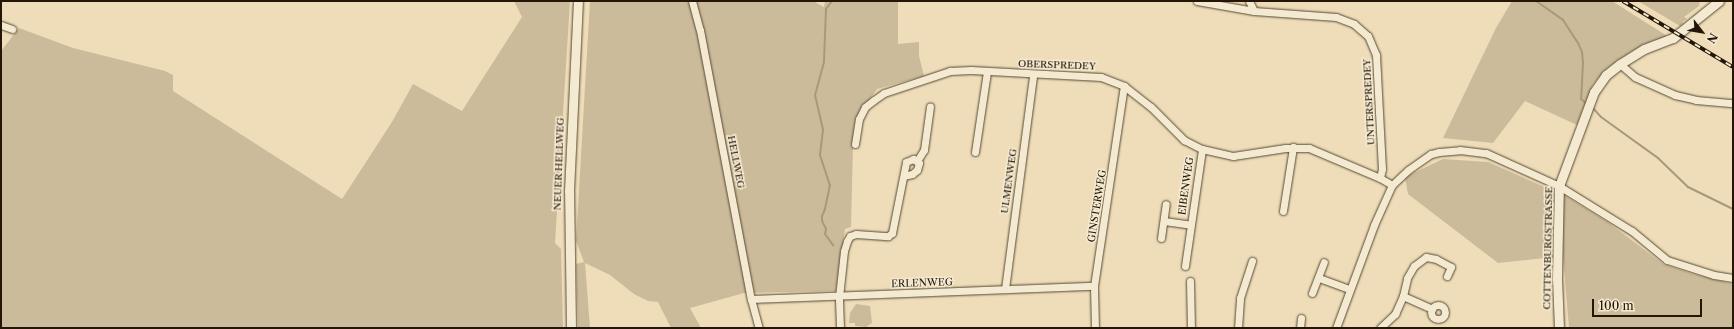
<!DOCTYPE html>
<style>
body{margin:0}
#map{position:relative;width:1734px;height:329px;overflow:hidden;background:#eeddb8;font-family:"Libre Caslon Text",serif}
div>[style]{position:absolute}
.green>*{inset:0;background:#cbbb9a}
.stream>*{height:2px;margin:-1px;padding:0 1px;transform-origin:1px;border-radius:1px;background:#a9997c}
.roads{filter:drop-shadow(0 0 1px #564833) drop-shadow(0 0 1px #564833)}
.street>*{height:7px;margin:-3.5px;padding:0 3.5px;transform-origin:3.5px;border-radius:3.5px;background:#f4e9d1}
.street>.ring{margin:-3.5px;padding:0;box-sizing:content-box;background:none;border:7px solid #f4e9d1;border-radius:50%}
.secondary>*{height:9px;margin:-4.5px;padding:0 4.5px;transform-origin:4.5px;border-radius:4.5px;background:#f4e9d1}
.rail>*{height:3.5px;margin-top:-1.75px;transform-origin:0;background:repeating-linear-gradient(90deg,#f4e9d1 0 6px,#231607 0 12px);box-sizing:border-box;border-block:1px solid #231607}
span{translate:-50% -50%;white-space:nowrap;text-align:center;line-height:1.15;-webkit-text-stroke:3px #f4e9d1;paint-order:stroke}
.street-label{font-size:10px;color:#231607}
.frame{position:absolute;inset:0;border:2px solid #231607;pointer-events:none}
.north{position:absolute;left:1682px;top:12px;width:40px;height:40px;-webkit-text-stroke:3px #f4e9d1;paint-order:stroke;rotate:121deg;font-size:11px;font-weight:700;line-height:16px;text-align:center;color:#231607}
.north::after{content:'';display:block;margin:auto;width:14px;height:18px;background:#231607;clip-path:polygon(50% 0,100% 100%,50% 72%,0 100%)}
.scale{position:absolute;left:1592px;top:299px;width:110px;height:18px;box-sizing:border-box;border:2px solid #231607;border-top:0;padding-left:5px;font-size:12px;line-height:14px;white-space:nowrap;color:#231607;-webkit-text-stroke:3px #f4e9d1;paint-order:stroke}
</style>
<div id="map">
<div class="green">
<div style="clip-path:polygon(514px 1px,570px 1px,555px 243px,561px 249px,563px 328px,1px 328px,1px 51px,19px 28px,73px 48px,165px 71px,173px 75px,173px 91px,342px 199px,392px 122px,413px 84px,462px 111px,522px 17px)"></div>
<div style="clip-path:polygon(590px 1px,813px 1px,824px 7px,825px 1px,898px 1px,898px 44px,919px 42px,919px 56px,924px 76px,877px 89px,855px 120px,853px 146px,851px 227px,845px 229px,836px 291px,744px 293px,690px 308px,701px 328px,671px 328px,658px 302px,648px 301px,634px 294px,610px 275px,585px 263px,590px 328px,578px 328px,576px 264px,584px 262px,576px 241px)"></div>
<div style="clip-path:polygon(1512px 1px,1612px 1px,1667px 36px,1645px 44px,1621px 58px,1606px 69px,1593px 84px,1577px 125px,1525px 101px,1493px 143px,1443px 138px,1496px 28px)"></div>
<div style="clip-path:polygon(1638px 1px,1700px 1px,1699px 6px,1684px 17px,1687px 19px,1682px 22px,1684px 24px,1680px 26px)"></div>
<div style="clip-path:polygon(1443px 159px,1488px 162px,1565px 196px,1609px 223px,1663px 264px,1693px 274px,1733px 284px,1733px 328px,1569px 328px,1563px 256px,1498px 263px,1408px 194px,1405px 177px)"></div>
<div style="clip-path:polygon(856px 304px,870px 306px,872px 323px,866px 327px,855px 326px,855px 323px,849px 323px,850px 313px)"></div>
</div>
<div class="stream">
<div style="left:832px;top:1px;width:10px;rotate:127deg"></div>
<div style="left:826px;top:9px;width:53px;rotate:92.2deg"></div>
<div style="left:824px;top:62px;width:34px;rotate:105deg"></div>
<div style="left:815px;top:95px;width:36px;rotate:77deg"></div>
<div style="left:823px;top:130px;width:25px;rotate:97deg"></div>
<div style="left:820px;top:155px;width:32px;rotate:72deg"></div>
<div style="left:830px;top:185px;width:25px;rotate:102deg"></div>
<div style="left:825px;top:209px;width:8px;rotate:113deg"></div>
<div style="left:822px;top:216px;width:5px;rotate:90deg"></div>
<div style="left:822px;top:221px;width:9px;rotate:63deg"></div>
<div style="left:826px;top:229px;width:5px;rotate:101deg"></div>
<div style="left:825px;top:234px;width:14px;rotate:54deg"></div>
<div style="left:1536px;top:1px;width:33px;rotate:35deg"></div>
<div style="left:1563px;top:20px;width:27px;rotate:57deg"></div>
<div style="left:1578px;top:43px;width:10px;rotate:66deg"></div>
<div style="left:1582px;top:52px;width:11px;rotate:85deg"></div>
<div style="left:1583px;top:63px;width:36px;rotate:93deg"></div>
<div style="left:1581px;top:99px;width:8px;rotate:40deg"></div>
<div style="left:1592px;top:107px;width:13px;rotate:48deg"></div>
<div style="left:1601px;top:117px;width:70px;rotate:35.7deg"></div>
<div style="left:1658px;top:158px;width:42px;rotate:44deg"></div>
<div style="left:1688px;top:187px;width:50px;rotate:26.1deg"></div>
</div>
<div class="roads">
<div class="street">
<div style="left:692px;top:1px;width:30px;rotate:75deg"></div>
<div style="left:700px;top:30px;width:274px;rotate:79.3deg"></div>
<div style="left:751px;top:299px;width:30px;rotate:75deg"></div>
<div style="left:1197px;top:1px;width:58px;rotate:10deg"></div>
<div style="left:1254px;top:11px;width:82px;rotate:4.2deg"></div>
<div style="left:1336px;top:17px;width:19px;rotate:21deg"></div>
<div style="left:1354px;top:24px;width:18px;rotate:41deg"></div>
<div style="left:1368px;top:36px;width:21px;rotate:67deg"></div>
<div style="left:1376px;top:55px;width:114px;rotate:87deg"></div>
<div style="left:1382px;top:169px;width:9px;rotate:103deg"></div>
<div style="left:1249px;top:1px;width:11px;rotate:63deg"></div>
<div style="left:1px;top:25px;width:12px;rotate:20deg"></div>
<div style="left:1620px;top:64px;width:20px;rotate:41deg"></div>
<div style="left:1635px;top:77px;width:44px;rotate:24.2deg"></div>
<div style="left:1675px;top:95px;width:22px;rotate:13deg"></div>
<div style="left:1696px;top:100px;width:37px;rotate:5deg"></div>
<div style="left:855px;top:144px;width:25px;rotate:-81deg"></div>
<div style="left:859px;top:119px;width:13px;rotate:-63deg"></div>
<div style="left:865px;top:107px;width:11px;rotate:-38deg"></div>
<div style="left:874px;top:100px;width:12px;rotate:-35deg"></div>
<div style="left:884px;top:93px;width:70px;rotate:-18.4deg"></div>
<div style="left:950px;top:71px;width:21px;rotate:-3deg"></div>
<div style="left:971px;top:70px;width:130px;rotate:3.1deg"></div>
<div style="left:1101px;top:77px;width:25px;rotate:21deg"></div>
<div style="left:1124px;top:86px;width:34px;rotate:38deg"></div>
<div style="left:1151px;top:107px;width:47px;rotate:45deg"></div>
<div style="left:1184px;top:140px;width:20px;rotate:27deg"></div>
<div style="left:1202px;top:149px;width:32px;rotate:13deg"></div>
<div style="left:1233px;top:156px;width:53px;rotate:-8.7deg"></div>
<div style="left:1285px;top:148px;width:24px"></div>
<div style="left:1309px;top:148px;width:77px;rotate:22.9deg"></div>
<div style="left:1380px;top:178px;width:14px;rotate:30deg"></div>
<div style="left:975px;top:152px;width:81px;rotate:-81.5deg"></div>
<div style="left:917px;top:161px;width:13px;rotate:-58deg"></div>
<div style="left:924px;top:150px;width:44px;rotate:-82.2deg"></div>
<div style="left:1283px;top:211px;width:65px;rotate:-81.1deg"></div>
<div style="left:1164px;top:221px;width:27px;rotate:8deg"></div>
<div style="left:1161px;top:238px;width:34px;rotate:-82deg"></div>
<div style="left:1185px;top:266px;width:118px;rotate:-81.7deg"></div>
<div style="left:1319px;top:278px;width:32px;rotate:20deg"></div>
<div style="left:1190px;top:281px;width:47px;rotate:88.8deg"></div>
<div style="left:1005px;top:289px;width:216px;rotate:-82.5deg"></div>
<div style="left:1312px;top:293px;width:33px;rotate:-69deg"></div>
<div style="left:1403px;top:296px;width:32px;rotate:24deg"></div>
<div style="left:751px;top:299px;width:343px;rotate:-2.2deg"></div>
<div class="ring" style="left:1431px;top:305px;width:7px;height:7px"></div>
<div style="left:840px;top:328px;width:31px;rotate:-92deg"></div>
<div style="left:839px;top:297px;width:46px;rotate:-83.8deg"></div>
<div style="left:844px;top:251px;width:10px;rotate:-73deg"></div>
<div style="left:847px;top:241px;width:6px;rotate:-59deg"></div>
<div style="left:850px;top:236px;width:6px;rotate:-18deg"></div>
<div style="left:856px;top:234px;width:32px;rotate:4deg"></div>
<div style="left:888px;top:236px;width:5px;rotate:-37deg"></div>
<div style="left:892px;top:233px;width:72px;rotate:-78.8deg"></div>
<div style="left:906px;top:162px;width:8px;rotate:-23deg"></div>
<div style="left:913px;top:159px;width:7px;rotate:34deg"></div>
<div style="left:919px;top:163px;width:7px;rotate:106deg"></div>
<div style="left:917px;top:170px;width:6px;rotate:141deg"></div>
<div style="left:912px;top:174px;width:8px;rotate:166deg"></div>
<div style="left:1095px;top:328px;width:42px;rotate:-91.4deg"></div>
<div style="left:1094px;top:286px;width:202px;rotate:-81.5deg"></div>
<div style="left:1238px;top:328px;width:30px;rotate:-86deg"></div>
<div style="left:1240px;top:298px;width:39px;rotate:-72deg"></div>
<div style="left:1300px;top:328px;width:10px;rotate:-84deg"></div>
<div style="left:1336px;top:328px;width:110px;rotate:-69.7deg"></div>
<div style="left:1374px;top:225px;width:44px;rotate:-65.8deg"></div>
<div style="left:1392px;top:185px;width:22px;rotate:-43deg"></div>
<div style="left:1408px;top:170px;width:28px;rotate:-35deg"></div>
<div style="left:1431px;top:154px;width:8px;rotate:-14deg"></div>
<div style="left:1439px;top:152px;width:21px;rotate:-5deg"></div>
<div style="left:1460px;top:150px;width:26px;rotate:7deg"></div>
<div style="left:1486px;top:153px;width:80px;rotate:24.3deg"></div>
<div style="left:1559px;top:186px;width:86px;rotate:31.7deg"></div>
<div style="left:1632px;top:231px;width:45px;rotate:39.6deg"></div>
<div style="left:1667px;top:260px;width:49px;rotate:17.7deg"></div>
<div style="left:1714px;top:275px;width:19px;rotate:9deg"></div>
<div style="left:1380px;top:328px;width:21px;rotate:-43deg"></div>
<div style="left:1395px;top:314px;width:20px;rotate:-66deg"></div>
<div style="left:1403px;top:296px;width:18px;rotate:-77deg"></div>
<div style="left:1407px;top:278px;width:14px;rotate:-60deg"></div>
<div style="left:1414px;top:266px;width:15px;rotate:-37deg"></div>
<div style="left:1426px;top:257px;width:10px;rotate:11deg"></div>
<div style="left:1436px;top:259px;width:17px;rotate:28deg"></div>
<div style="left:1451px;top:267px;width:10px;rotate:114deg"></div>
</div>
<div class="secondary">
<div style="left:571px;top:328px;width:137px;rotate:-90.8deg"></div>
<div style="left:569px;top:191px;width:190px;rotate:-87.3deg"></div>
<div style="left:1559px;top:328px;width:50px;rotate:-92.3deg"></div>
<div style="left:1557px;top:278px;width:92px;rotate:-88.8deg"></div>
<div style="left:1559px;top:186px;width:100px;rotate:-69.6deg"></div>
<div style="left:1594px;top:92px;width:21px;rotate:-55deg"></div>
<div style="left:1606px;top:75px;width:18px;rotate:-38deg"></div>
<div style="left:1620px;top:64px;width:28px;rotate:-32deg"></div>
<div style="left:1644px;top:49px;width:31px;rotate:-21deg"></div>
<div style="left:1673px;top:38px;width:59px;rotate:-38.8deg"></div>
</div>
</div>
<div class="rail">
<div style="left:1623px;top:1px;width:128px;rotate:31deg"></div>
</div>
<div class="street-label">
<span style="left:1057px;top:65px;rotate:2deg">OBERSPREDEY</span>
<span style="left:1369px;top:102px;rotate:-93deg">UNTERSPREDEY</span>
<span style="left:736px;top:162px;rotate:79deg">HELLWEG</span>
<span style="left:559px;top:164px;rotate:-88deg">NEUER HELLWEG</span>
<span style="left:1009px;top:181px;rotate:-82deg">ULMENWEG</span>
<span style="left:1186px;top:186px;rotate:-82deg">EIBENWEG</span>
<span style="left:1097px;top:206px;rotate:-81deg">GINSTERWEG</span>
<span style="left:1548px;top:248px;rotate:-89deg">COTTENBURGSTRASSE</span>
<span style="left:922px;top:283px;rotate:-2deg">ERLENWEG</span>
</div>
<div class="frame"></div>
<div class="north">N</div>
<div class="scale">100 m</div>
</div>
